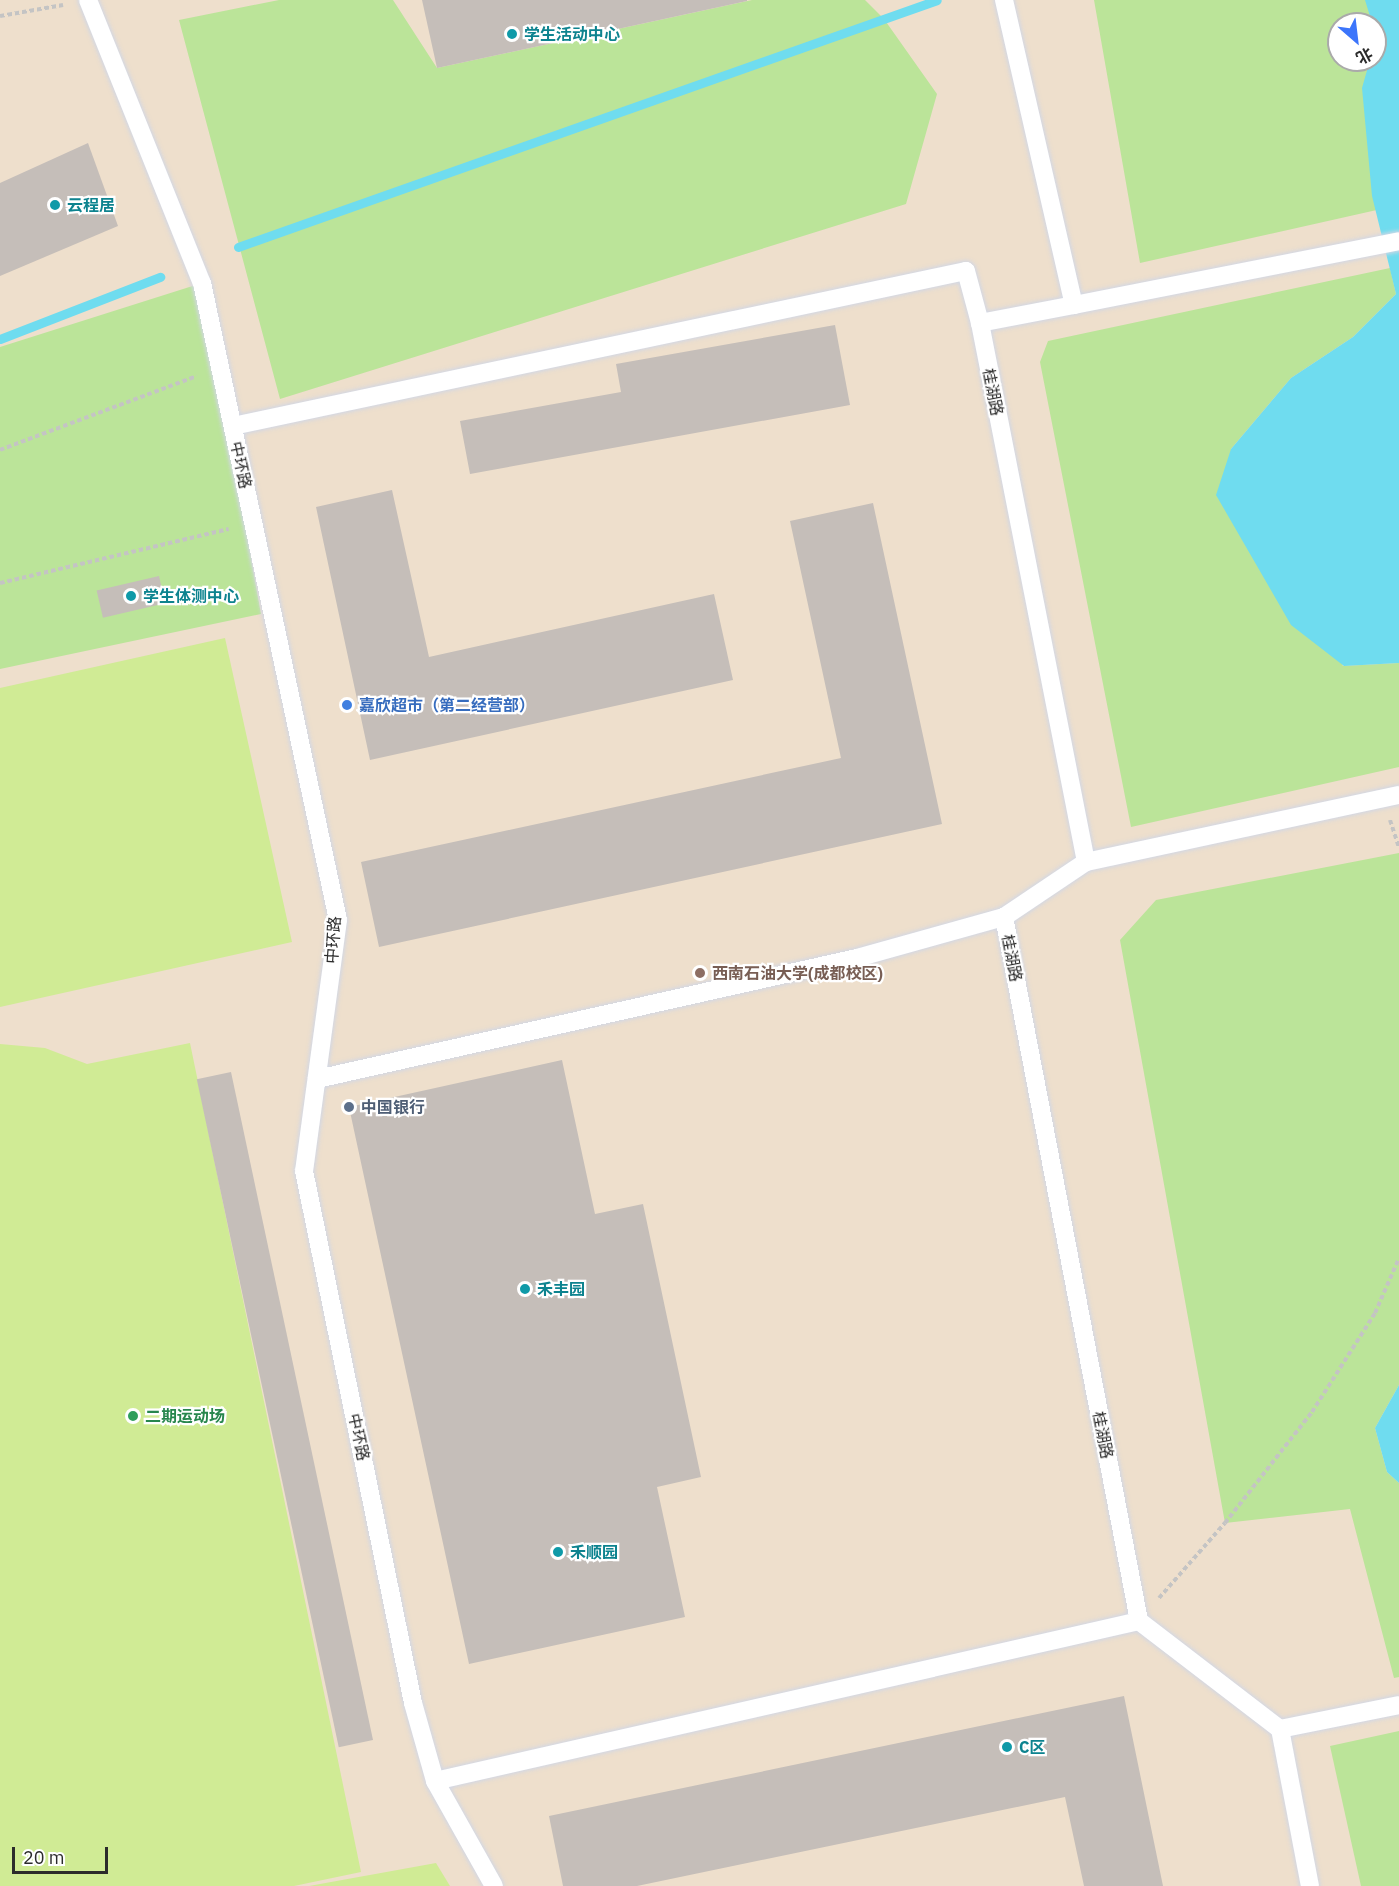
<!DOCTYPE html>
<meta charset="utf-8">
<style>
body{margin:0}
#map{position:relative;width:1399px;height:1886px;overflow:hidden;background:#ede4dd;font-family:"IBM Plex Sans","Noto Sans SC",sans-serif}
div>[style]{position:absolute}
.education>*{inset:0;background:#eedfcc}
.green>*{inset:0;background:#bbe499}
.pitch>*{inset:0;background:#d0eb95}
.water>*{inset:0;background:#6fdcef}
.stream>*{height:9px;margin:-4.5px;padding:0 4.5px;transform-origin:4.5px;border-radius:4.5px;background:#6fdcef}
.building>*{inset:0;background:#c5beb9;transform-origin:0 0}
.path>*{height:4px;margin-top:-2px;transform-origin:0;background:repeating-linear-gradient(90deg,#c4c4c4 0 4.5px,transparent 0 7.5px)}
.roads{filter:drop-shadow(0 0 2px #d2d7e4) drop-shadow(0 0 2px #d2d7e4)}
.lane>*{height:18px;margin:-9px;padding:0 9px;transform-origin:9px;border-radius:9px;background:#fff}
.dots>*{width:16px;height:16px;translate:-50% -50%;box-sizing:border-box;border:3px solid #fff;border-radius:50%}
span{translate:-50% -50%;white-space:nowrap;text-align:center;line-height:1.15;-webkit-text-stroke:4.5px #fff;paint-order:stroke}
.culture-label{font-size:16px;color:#0d838f;font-weight:700}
.left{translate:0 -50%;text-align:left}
.street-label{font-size:16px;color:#2b2b2b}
.shop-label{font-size:16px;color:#366cbe;font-weight:700}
.education-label{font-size:16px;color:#785e54;font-weight:700}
.service-label{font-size:16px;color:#4e5e75;font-weight:700}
.leisure-label{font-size:16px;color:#27864d;font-weight:700}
.north{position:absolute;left:1327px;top:12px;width:60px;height:60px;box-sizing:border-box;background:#fff;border:2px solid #aaa;border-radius:50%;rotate:152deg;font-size:16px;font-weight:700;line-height:24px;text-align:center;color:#2b2b2b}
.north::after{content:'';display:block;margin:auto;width:21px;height:27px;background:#3c75fb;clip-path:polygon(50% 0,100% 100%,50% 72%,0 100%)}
.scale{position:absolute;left:12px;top:1847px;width:96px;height:27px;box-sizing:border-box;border:3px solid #2b2b2b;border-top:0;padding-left:8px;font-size:18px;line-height:21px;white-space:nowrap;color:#2b2b2b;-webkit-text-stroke:4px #fff;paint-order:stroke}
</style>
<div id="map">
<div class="education">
<div style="clip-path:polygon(evenodd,0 0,1399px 0,1399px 1886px,0 1886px,0 0,1339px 24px,1375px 24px,1375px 60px,1339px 60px,1339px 24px)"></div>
</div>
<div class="green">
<div style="clip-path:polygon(279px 0,393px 0,437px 68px,752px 0,865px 0,884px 19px,937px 94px,906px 204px,280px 399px,179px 20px)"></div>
<div style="clip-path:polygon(evenodd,1094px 0,1399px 0,1399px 205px,1140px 263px,1094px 0,1339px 24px,1375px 24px,1375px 60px,1339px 60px,1339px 24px)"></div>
<div style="clip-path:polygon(1390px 268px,1396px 294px,1353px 337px,1291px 378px,1231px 449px,1343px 666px,1399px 663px,1399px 767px,1131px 827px,1040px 362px,1048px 341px)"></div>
<div style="clip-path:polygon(202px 283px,261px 614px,0 669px,0 347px)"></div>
<div style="clip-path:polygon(1399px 853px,1399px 1385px,1375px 1428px,1387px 1472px,1399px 1483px,1399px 1677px,1394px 1678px,1350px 1509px,1225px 1523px,1120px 940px,1156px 900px)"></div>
<div style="clip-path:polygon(1399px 1731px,1399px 1886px,1361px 1886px,1330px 1746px)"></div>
</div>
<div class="pitch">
<div style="clip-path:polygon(225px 638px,292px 942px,0 1007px,0 688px)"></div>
<div style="clip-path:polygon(190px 1043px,361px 1872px,294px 1886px,0 1886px,0 1044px,45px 1048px,87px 1064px)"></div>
<div style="clip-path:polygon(436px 1863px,450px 1886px,309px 1886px)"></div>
</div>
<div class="water">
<div style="clip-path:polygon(1365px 0,1399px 0,1399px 663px,1344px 666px,1291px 625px,1216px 495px,1231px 449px,1291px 378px,1353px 337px,1396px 294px,1372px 196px,1362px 88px,1370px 60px,1375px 60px,1376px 36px)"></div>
<div style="clip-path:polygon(1399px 1385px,1399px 1483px,1387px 1472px,1375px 1428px)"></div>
</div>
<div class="stream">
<div style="left:238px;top:247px;width:741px;rotate:-19.46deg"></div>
<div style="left:0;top:339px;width:172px;rotate:-21.2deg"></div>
</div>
<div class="building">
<div style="clip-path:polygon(422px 0,747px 0,747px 1px,437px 68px)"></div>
<div style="clip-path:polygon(88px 143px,118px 226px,0 276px,0 183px)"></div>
<div style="clip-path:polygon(835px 325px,850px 405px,470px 474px,460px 421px,621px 392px,616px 364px)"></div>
<div style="clip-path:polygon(392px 490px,429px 657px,714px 594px,733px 680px,370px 760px,316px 507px)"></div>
<div style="clip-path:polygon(873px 503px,942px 824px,379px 947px,361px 862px,841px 758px,790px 521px)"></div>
<div style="left:159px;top:576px;width:28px;height:64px;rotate:77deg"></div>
<div style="clip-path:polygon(562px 1060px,595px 1214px,643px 1204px,701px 1477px,657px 1487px,685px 1617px,469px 1664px,349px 1107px)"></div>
<div style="left:231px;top:1072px;width:683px;height:35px;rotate:78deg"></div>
<div style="clip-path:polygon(1124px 1696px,1163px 1886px,1084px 1886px,1065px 1797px,637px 1886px,563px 1886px,549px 1816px)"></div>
</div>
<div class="path">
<div style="left:0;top:16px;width:64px;rotate:-9.9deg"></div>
<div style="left:0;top:450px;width:210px;rotate:-20.6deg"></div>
<div style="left:0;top:583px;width:235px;rotate:-13.3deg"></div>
<div style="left:1390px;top:820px;width:29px;rotate:72deg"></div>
<div style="left:1159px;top:1598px;width:100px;rotate:-48.7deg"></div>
<div style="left:1225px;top:1523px;width:141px;rotate:-51.9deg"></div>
<div style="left:1312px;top:1412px;width:117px;rotate:-57.5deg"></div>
<div style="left:1375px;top:1313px;width:60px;rotate:-66.4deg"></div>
</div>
<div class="roads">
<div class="lane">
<div style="left:88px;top:0;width:305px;rotate:68.1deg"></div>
<div style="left:202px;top:283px;width:651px;rotate:77.95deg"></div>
<div style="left:338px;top:920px;width:253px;rotate:97.7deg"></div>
<div style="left:304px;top:1171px;width:543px;rotate:78.42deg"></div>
<div style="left:413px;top:1703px;width:81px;rotate:74.2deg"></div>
<div style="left:435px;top:1781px;width:120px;rotate:60.7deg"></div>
<div style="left:1004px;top:0;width:313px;rotate:77.1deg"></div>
<div style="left:1074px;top:305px;width:96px;rotate:169.2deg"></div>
<div style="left:980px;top:323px;width:549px;rotate:78.87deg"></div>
<div style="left:1074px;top:305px;width:331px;rotate:-11.1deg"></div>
<div style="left:233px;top:426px;width:749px;rotate:-11.94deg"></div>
<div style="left:966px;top:271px;width:54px;rotate:74.9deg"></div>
<div style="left:1004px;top:917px;width:717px;rotate:79.14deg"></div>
<div style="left:1139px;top:1621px;width:178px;rotate:37.5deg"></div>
<div style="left:1280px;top:1729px;width:160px;rotate:79.2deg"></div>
<div style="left:317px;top:1079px;width:553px;rotate:-12.63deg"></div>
<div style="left:857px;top:958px;width:153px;rotate:-15.6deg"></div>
<div style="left:1004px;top:917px;width:99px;rotate:-33.9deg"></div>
<div style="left:1086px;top:862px;width:320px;rotate:-12.1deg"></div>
<div style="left:1280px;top:1729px;width:121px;rotate:-11.4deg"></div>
<div style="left:435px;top:1781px;width:722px;rotate:-12.8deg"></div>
</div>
</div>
<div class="dots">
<div style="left:512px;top:34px;background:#0f9aa8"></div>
<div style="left:55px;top:205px;background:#0f9aa8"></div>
<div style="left:131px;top:596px;background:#0f9aa8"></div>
<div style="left:347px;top:705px;background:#3f7fe0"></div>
<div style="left:700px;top:973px;background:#8d6e63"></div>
<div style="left:349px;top:1107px;background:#5c6f8a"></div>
<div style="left:525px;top:1289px;background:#0f9aa8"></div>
<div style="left:133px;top:1416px;background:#2e9e5b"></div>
<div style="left:558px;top:1552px;background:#0f9aa8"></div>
<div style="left:1007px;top:1747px;background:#0f9aa8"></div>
</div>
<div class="culture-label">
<span class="left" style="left:524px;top:34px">学生活动中心</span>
<span class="left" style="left:67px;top:205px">云程居</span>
<span class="left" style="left:143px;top:596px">学生体测中心</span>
<span class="left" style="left:537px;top:1289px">禾丰园</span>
<span class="left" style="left:570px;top:1552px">禾顺园</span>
<span class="left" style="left:1019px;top:1747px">C区</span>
</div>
<div class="street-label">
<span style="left:993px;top:392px;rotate:79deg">桂湖路</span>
<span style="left:241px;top:465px;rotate:78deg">中环路</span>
<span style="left:333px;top:940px;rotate:-86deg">中环路</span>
<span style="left:1012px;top:958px;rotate:79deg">桂湖路</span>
<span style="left:1103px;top:1435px;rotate:79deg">桂湖路</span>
<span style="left:359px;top:1437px;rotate:78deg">中环路</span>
</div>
<div class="shop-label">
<span class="left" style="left:359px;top:705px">嘉欣超市（第二经营部）</span>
</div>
<div class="education-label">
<span class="left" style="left:712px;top:973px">西南石油大学(成都校区)</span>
</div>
<div class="service-label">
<span class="left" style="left:361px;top:1107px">中国银行</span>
</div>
<div class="leisure-label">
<span class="left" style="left:145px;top:1416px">二期运动场</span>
</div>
<div class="north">北</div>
<div class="scale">20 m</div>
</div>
